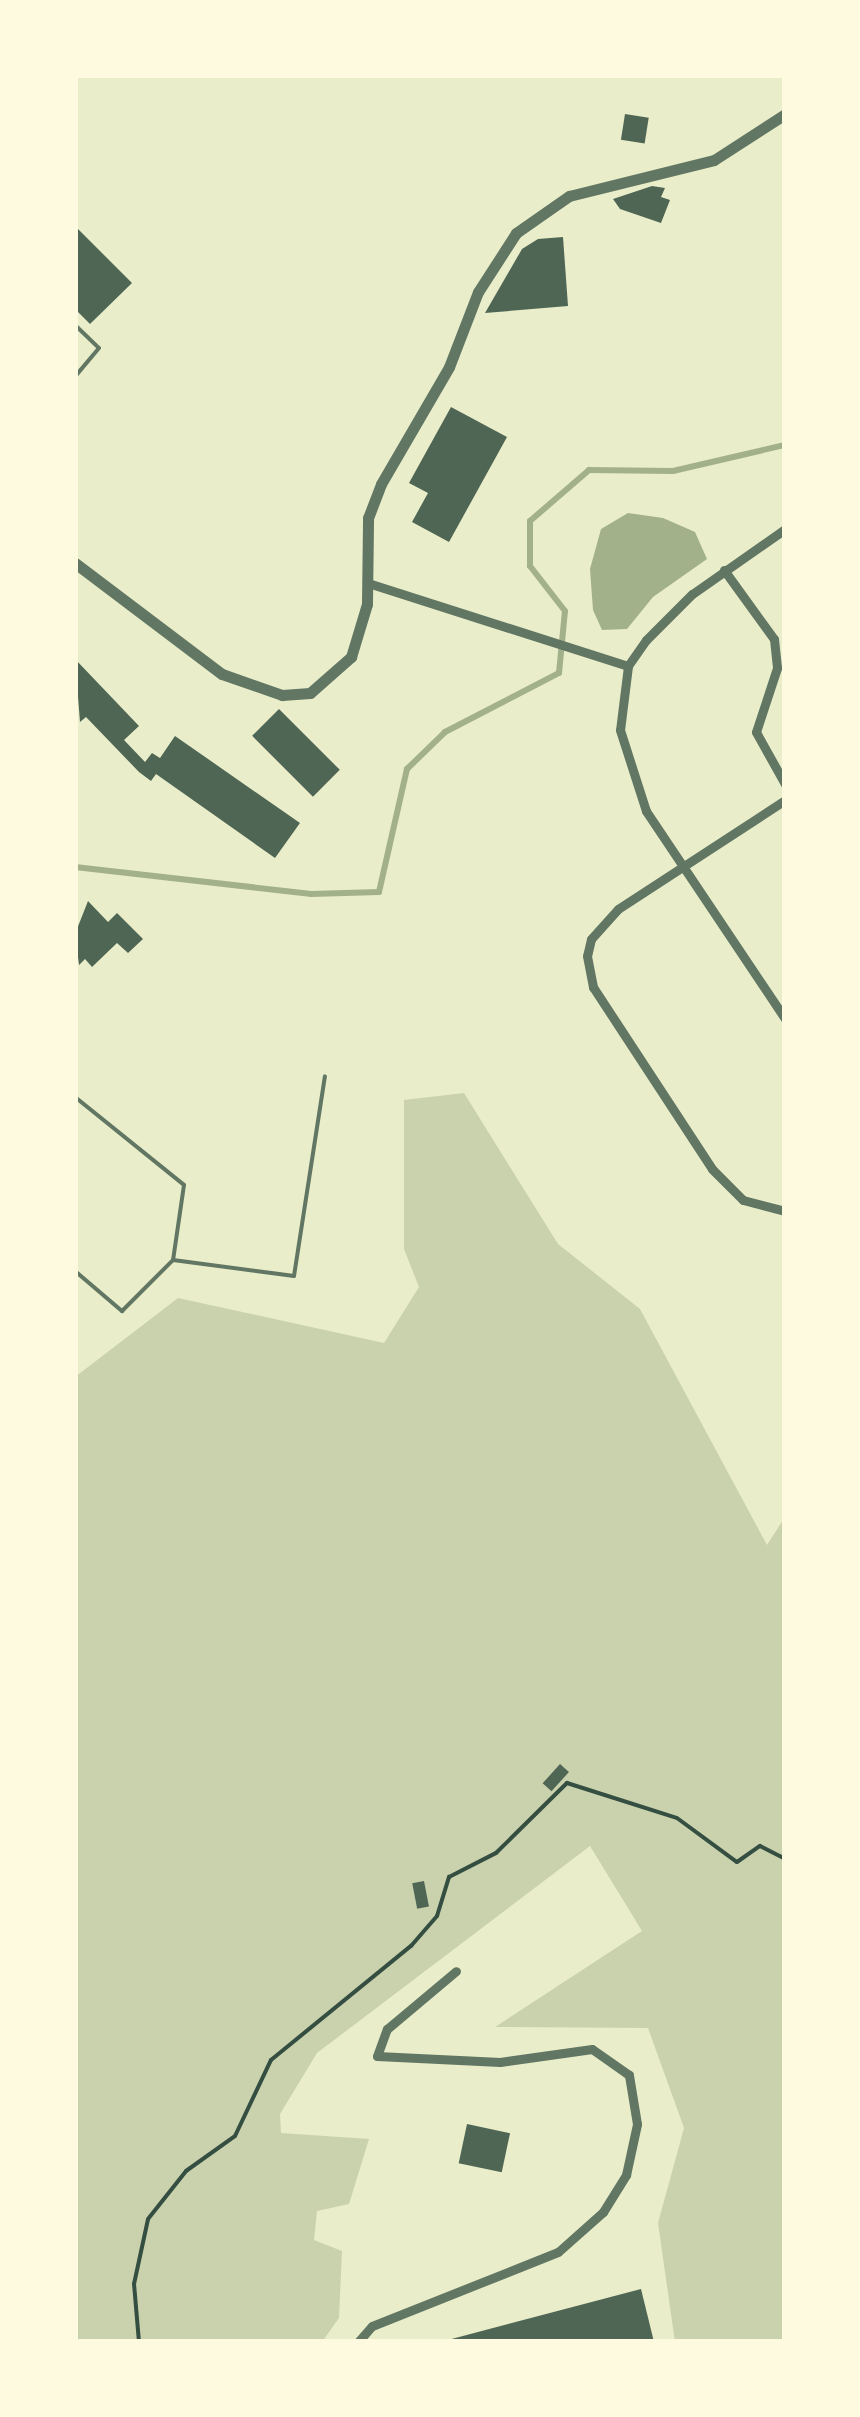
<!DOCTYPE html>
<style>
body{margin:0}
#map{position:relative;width:860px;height:2417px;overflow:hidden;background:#e9edc9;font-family:Roboto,sans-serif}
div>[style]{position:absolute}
.green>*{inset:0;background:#cad2ad}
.water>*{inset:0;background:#a3b18a}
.stream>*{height:6px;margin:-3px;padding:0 3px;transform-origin:3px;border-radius:3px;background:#a3b18a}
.building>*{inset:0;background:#4f6655;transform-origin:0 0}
.path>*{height:4px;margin:-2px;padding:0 2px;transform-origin:2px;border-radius:2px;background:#344e41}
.service>*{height:4px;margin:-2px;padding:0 2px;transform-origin:2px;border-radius:2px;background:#617663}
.minor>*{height:9px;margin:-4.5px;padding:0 4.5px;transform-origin:4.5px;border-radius:4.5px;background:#617663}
.tertiary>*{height:11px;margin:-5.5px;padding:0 5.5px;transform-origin:5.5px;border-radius:5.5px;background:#617663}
span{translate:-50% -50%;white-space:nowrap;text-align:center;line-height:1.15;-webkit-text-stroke:10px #fefae0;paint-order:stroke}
.frame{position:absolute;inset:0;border:78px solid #fefae0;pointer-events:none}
</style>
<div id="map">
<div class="green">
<div style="clip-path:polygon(464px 1093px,558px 1244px,640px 1309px,767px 1545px,785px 1517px,785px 2342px,675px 2342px,658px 2223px,684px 2128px,648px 2028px,495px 2027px,642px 1931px,590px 1846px,317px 2053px,280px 2114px,281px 2133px,369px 2139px,349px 2204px,317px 2211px,314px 2240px,342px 2251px,339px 2318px,322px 2342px,75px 2342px,75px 1377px,178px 1298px,384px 1343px,419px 1287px,404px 1249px,404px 1100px)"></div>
</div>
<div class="water">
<div style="clip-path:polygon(628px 513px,663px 518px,695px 532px,707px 559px,653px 597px,627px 629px,602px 630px,593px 610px,590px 569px,601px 529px)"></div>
</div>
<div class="stream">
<div style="left:75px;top:867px;width:238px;rotate:6.5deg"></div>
<div style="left:311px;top:894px;width:68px;rotate:-1.7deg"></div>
<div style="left:379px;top:892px;width:126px;rotate:-77.2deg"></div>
<div style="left:407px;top:769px;width:53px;rotate:-44.2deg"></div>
<div style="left:445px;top:732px;width:128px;rotate:-27.4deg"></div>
<div style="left:559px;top:673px;width:62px;rotate:-84.5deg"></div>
<div style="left:565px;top:611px;width:57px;rotate:-127.9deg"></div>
<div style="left:530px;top:566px;width:45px;rotate:-90deg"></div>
<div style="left:530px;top:521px;width:78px;rotate:-40.8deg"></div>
<div style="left:589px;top:470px;width:84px;rotate:0.7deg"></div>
<div style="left:673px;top:471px;width:115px;rotate:-13.1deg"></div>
</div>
<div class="building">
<div style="left:625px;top:114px;width:24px;height:26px;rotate:9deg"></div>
<div style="clip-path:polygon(652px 186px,665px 188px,661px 197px,670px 200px,661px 223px,620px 209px,613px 199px)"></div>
<div style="clip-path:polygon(75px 226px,132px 283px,90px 324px,75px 309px)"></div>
<div style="clip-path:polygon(563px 237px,568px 306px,485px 313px,522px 249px,538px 239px)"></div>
<div style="clip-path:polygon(451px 407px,507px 437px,449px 542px,412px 522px,428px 493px,409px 483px)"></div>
<div style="clip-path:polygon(75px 659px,139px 726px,124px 740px,145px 762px,152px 753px,160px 758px,175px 736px,300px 823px,275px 858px,156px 774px,151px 781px,139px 772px,86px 717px,80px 722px)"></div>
<div style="left:279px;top:709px;width:86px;height:38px;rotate:45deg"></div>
<div style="clip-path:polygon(88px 901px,108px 922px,117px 913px,143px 939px,128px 953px,117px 943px,92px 967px,85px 959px,79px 965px,75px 934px)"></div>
<div style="left:560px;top:1764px;width:12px;height:26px;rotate:42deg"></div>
<div style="left:424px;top:1881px;width:26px;height:12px;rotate:79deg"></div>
<div style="left:467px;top:2124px;width:44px;height:40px;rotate:12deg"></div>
<div style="clip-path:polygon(641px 2289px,654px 2342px,444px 2342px,444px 2341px)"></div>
</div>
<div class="path">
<div style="left:139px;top:2342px;width:58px;rotate:-94.9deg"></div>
<div style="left:134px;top:2284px;width:66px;rotate:-77.8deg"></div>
<div style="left:148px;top:2219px;width:61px;rotate:-51.6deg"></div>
<div style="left:186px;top:2171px;width:60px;rotate:-35.5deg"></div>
<div style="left:235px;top:2136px;width:84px;rotate:-64.7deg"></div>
<div style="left:271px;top:2060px;width:181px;rotate:-39.2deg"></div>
<div style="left:411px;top:1946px;width:40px;rotate:-49deg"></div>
<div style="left:437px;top:1916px;width:41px;rotate:-72.9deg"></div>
<div style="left:449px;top:1877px;width:53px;rotate:-27.1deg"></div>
<div style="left:496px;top:1853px;width:100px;rotate:-44.6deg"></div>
<div style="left:567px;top:1783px;width:115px;rotate:17.7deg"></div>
<div style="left:677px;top:1818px;width:74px;rotate:36.3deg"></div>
<div style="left:737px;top:1862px;width:28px;rotate:-35deg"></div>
<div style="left:760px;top:1846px;width:28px;rotate:27deg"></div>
</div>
<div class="service">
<div style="left:75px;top:325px;width:33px;rotate:44deg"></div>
<div style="left:99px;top:348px;width:38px;rotate:130deg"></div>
<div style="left:75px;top:1097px;width:140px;rotate:38.9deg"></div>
<div style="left:184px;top:1185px;width:76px;rotate:98.3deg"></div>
<div style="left:75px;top:1271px;width:62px;rotate:40.4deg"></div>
<div style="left:122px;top:1311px;width:72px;rotate:-45deg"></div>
<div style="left:173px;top:1260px;width:122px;rotate:7.5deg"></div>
<div style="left:294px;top:1276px;width:202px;rotate:-81.2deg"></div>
</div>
<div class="minor">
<div style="left:785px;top:529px;width:113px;rotate:145deg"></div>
<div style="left:692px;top:594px;width:65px;rotate:135deg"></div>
<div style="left:646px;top:640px;width:32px;rotate:125deg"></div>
<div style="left:628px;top:666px;width:64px;rotate:97.1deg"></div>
<div style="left:620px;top:730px;width:85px;rotate:72.2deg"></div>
<div style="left:646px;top:811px;width:250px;rotate:56.2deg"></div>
<div style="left:724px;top:570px;width:85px;rotate:54.1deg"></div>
<div style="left:774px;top:639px;width:29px;rotate:84deg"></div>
<div style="left:777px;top:668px;width:67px;rotate:108.2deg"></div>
<div style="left:756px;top:732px;width:60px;rotate:60.9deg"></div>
<div style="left:368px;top:583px;width:273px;rotate:17.7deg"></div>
<div style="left:785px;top:800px;width:199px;rotate:146.9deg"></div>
<div style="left:618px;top:909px;width:40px;rotate:132deg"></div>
<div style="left:591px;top:939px;width:17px;rotate:103deg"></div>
<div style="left:587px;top:956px;width:32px;rotate:79deg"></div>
<div style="left:593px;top:987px;width:217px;rotate:56.8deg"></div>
<div style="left:712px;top:1169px;width:44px;rotate:45deg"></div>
<div style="left:743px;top:1200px;width:43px;rotate:14.7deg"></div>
<div style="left:358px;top:2342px;width:21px;rotate:-49deg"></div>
<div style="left:372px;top:2326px;width:200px;rotate:-21.7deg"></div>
<div style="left:558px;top:2252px;width:60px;rotate:-41.6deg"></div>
<div style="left:603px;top:2212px;width:44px;rotate:-58.1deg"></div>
<div style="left:626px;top:2175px;width:52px;rotate:-77.8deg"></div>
<div style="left:637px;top:2124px;width:50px;rotate:-99.3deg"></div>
<div style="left:629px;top:2075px;width:45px;rotate:-144.9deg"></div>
<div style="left:592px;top:2049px;width:93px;rotate:172deg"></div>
<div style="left:500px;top:2062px;width:123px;rotate:-177.2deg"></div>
<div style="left:377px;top:2056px;width:29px;rotate:-70deg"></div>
<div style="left:387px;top:2029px;width:90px;rotate:-40deg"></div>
</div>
<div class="tertiary">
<div style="left:75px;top:563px;width:184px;rotate:37.1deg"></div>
<div style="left:222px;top:674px;width:64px;rotate:19.3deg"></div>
<div style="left:282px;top:695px;width:28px;rotate:-4deg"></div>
<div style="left:310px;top:693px;width:55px;rotate:-41.3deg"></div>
<div style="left:351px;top:657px;width:55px;rotate:-73.2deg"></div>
<div style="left:367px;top:604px;width:86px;rotate:-89.3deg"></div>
<div style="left:368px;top:518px;width:36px;rotate:-69deg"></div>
<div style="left:381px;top:484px;width:135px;rotate:-59.8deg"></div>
<div style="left:449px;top:367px;width:80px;rotate:-68.9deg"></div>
<div style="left:478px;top:292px;width:70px;rotate:-57.2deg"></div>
<div style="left:516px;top:233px;width:65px;rotate:-34.9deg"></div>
<div style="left:569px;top:196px;width:149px;rotate:-13.9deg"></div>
<div style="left:714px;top:160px;width:85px;rotate:-32.9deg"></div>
</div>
<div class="frame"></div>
</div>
